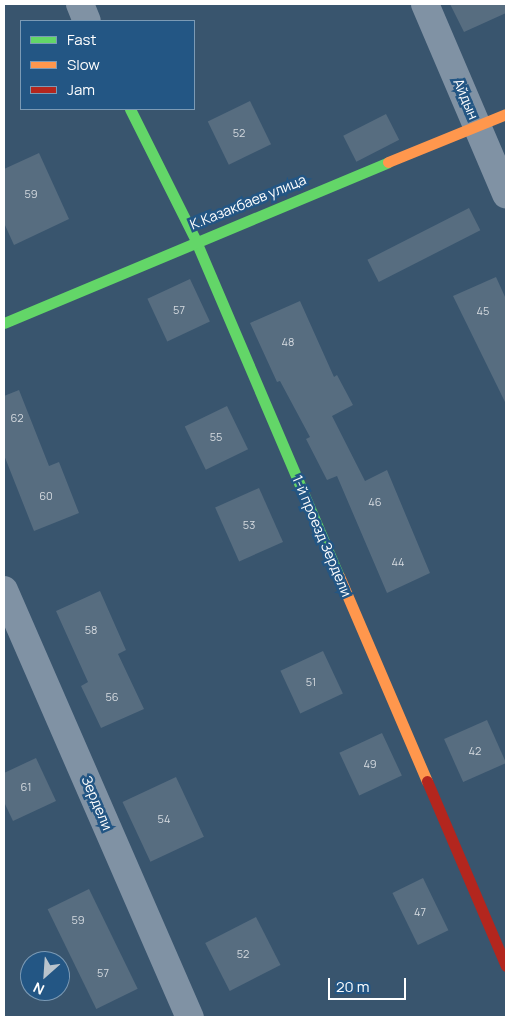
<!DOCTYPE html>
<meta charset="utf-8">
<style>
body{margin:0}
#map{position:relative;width:510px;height:1021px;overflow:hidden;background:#39556e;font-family:Manrope,sans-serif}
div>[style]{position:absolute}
.building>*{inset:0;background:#576d80;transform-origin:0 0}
.street>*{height:28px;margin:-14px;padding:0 14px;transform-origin:14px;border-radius:14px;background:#8092a4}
.fast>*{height:11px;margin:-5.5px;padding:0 5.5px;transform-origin:5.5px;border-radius:5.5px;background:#63d668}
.slow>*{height:11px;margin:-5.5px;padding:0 5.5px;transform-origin:5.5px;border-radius:5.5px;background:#ff974d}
.jam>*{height:11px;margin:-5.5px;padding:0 5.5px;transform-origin:5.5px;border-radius:5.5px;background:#b3261e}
span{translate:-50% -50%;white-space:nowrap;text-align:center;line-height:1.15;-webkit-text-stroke:5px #235684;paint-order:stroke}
.number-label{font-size:11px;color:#d5dadf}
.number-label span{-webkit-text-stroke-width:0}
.street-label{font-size:14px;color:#fff}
.frame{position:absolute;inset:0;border:5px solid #fff;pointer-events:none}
.legend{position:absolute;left:20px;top:20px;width:175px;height:90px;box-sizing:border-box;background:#235684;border:1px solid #7b9ab5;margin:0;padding:6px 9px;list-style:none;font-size:15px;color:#fff}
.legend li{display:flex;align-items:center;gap:10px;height:25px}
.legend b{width:25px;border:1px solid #7b9ab5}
.north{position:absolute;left:20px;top:951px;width:50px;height:50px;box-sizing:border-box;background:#235684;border:1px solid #7b9ab5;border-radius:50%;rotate:206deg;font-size:14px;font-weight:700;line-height:20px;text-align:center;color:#fff}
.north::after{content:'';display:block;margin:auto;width:18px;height:22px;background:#bac4cc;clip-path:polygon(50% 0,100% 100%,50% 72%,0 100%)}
.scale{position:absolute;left:328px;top:978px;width:78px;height:22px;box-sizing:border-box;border:2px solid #fff;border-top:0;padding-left:6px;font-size:15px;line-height:18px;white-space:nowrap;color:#fff;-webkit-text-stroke:4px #235684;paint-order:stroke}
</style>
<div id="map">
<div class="building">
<div style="clip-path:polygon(450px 4px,506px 4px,506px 13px,464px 32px)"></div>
<div style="left:250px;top:101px;width:48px;height:47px;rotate:64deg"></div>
<div style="left:386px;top:114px;width:29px;height:48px;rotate:63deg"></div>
<div style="clip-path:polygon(39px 153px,69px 219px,14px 245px,4px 223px,4px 169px)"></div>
<div style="left:469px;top:208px;width:25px;height:114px;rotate:63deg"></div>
<div style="clip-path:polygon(496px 277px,506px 299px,506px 404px,453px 296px)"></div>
<div style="left:190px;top:279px;width:47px;height:47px;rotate:65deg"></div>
<div style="clip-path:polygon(300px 301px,334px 377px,337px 375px,353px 405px,332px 416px,365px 481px,387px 470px,430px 573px,387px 593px,337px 476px,327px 480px,306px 439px,310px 437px,280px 381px,277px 382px,250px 323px)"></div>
<div style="clip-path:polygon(19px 390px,49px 466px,59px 462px,79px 513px,34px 531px,4px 455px,4px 396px)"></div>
<div style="left:227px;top:406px;width:48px;height:47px;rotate:64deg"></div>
<div style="left:259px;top:488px;width:59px;height:48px;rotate:66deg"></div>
<div style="clip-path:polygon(100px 591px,126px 650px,118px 654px,144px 709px,101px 728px,81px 686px,88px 682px,56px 611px)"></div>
<div style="left:323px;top:651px;width:47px;height:47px;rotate:65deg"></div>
<div style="left:487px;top:720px;width:47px;height:47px;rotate:66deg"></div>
<div style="left:382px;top:733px;width:47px;height:47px;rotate:65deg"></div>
<div style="clip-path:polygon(36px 758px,56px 801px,13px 821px,4px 802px,4px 773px)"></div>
<div style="left:176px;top:777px;width:66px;height:59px;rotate:65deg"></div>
<div style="left:423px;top:878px;width:58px;height:34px;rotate:64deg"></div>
<div style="left:89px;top:889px;width:111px;height:46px;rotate:64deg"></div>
<div style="left:256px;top:917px;width:54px;height:57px;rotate:63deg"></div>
</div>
<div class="street">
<div style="left:80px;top:4px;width:18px;rotate:68deg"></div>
<div style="left:425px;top:4px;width:207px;rotate:66.9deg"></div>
<div style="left:4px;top:590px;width:466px;rotate:66.5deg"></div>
</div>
<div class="fast">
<div style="left:130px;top:109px;width:145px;rotate:63.4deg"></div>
<div style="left:195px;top:239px;width:366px;rotate:66.9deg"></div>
<div style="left:4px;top:323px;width:416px;rotate:-22.7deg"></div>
</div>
<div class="slow">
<div style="left:388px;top:162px;width:127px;rotate:-22.1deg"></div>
<div style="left:339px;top:576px;width:223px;rotate:66.8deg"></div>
</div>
<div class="jam">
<div style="left:427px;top:781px;width:201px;rotate:66.9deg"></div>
</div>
<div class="number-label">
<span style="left:239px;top:133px">52</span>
<span style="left:31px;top:194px">59</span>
<span style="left:179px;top:310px">57</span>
<span style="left:483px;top:311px">45</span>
<span style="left:288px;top:342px">48</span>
<span style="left:17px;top:418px">62</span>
<span style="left:216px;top:437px">55</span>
<span style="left:46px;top:496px">60</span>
<span style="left:375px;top:502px">46</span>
<span style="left:249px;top:525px">53</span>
<span style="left:398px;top:562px">44</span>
<span style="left:91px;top:630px">58</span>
<span style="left:311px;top:682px">51</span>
<span style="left:112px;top:697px">56</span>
<span style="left:475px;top:751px">42</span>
<span style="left:370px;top:764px">49</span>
<span style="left:26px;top:787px">61</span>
<span style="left:164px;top:819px">54</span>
<span style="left:420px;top:912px">47</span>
<span style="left:78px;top:920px">59</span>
<span style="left:243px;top:954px">52</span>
<span style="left:103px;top:973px">57</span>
</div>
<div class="street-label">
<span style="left:466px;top:99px;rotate:67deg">Айдын</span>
<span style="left:248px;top:202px;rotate:-22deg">К.Казакбаев улица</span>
<span style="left:322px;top:536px;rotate:67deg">1-й проезд Зердели</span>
<span style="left:97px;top:803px;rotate:67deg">Зердели</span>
</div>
<div class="frame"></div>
<ul class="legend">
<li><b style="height:6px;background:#63d668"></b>Fast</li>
<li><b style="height:6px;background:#ff974d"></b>Slow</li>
<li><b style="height:6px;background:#b3261e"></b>Jam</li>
</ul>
<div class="north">N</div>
<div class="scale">20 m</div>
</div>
